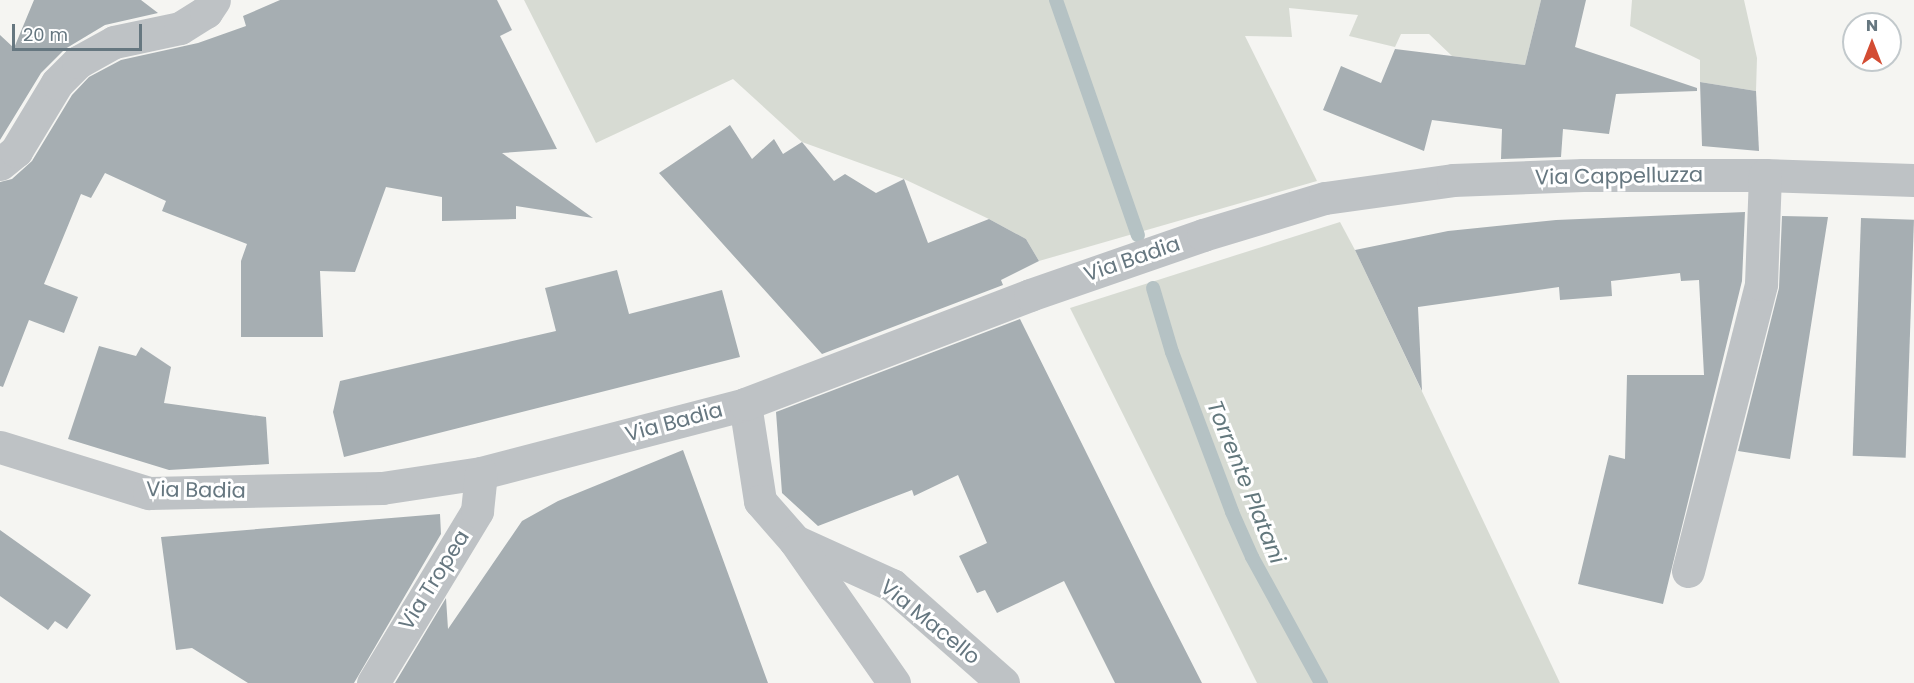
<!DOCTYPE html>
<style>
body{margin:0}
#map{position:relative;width:1914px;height:683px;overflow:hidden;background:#f5f5f2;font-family:Poppins,sans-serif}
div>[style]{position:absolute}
.green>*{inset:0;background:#d7dbd3}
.stream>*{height:14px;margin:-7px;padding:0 7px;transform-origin:7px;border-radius:7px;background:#b5c2c4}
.building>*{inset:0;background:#a6aeb2;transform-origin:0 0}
.minor>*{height:33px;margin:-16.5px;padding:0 16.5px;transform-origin:16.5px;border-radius:16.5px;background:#bec2c5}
span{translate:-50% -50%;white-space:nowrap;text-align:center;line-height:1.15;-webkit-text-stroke:6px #fff;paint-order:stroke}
.street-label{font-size:21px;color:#667780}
.water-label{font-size:22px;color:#63787d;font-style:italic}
.north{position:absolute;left:1842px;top:12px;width:60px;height:60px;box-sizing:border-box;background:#fff;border:2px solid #c2c9cc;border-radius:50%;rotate:0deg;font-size:16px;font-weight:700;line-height:24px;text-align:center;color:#667780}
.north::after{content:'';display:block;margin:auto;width:21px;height:27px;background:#d34c33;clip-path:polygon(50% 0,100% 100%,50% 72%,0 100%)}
.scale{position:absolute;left:12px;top:24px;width:130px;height:27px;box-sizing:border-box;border:3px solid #667780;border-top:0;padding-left:8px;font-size:18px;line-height:21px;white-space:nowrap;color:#667780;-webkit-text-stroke:4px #fff;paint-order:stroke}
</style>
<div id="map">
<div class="green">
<div style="clip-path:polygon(524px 0,1541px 0,1525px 65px,1452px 56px,1429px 34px,1401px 34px,1395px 47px,1349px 36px,1358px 15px,1289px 8px,1292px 37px,1245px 36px,1317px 181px,1039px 261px,1026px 239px,989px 219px,904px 179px,802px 142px,733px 79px,596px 143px)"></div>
<div style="clip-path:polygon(1632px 0,1744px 0,1757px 58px,1756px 91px,1700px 82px,1700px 60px,1630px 26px)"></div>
<div style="clip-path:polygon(1340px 222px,1355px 250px,1560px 683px,1257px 683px,1070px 308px)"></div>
</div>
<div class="stream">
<div style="left:1056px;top:0;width:249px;rotate:70.8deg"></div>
<div style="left:1153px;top:288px;width:67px;rotate:73.5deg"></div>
<div style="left:1172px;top:352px;width:171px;rotate:69.4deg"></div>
<div style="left:1232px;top:512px;width:49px;rotate:66deg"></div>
<div style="left:1252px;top:557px;width:144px;rotate:61.3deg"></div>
</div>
<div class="building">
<div style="clip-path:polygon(34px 0,141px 0,158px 13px,105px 25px,65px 49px,41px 73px,0 140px,0 35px,14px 48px)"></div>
<div style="clip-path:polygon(280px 0,497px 0,512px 30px,500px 36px,557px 149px,502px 153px,593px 218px,516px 206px,516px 219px,442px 221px,442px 197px,386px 187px,355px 272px,320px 271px,323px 337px,241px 337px,241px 261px,247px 244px,162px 211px,166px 201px,105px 173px,91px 198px,81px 194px,44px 284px,78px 297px,64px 333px,29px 320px,3px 387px,0 386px,0 182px,12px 179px,32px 161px,72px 95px,89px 77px,121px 60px,198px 43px,246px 26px,243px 16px)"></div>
<div style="clip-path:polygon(1541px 0,1586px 0,1575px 47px,1697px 88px,1697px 91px,1616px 94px,1609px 134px,1563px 129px,1561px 157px,1501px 159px,1502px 129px,1432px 120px,1424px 151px,1323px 110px,1341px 66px,1381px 83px,1395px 49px,1525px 65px)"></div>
<div style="clip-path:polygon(1700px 82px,1756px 91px,1759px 151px,1702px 146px)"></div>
<div style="clip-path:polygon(730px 125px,752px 159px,774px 139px,783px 154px,802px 142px,834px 181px,845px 174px,876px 193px,904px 179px,928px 243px,989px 219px,1026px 239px,1039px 261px,1001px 280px,1003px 285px,822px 354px,659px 173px)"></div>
<div style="clip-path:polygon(1745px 212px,1742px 281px,1663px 604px,1578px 584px,1609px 455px,1625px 459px,1627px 375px,1704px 375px,1699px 280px,1681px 281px,1680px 273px,1611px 281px,1612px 296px,1560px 300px,1559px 287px,1418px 307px,1422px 391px,1355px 250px,1448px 231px,1556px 220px)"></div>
<div style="clip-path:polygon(1782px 216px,1828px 217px,1790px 459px,1738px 451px,1779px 288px)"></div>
<div style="left:1861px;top:218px;width:53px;height:238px;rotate:2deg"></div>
<div style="clip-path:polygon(617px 270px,629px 314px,722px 290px,740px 357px,344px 457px,333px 412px,340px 381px,556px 331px,545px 288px)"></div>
<div style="clip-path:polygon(1020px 319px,1153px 587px,1202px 683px,1115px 683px,1064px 581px,997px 613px,985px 590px,977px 593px,959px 556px,987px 543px,958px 475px,914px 496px,912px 490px,818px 526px,782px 493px,776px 412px)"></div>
<div style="clip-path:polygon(99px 346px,136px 356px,141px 347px,171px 367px,164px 403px,266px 417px,269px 464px,169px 470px,68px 439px)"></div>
<div style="clip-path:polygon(683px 450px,768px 683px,395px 683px,446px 598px,448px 629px,522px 521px,558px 501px)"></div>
<div style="clip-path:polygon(440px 514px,441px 534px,354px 683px,248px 683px,192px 648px,176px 650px,161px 537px)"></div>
<div style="clip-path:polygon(0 530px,91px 595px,67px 629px,55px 621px,48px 630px,0 596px)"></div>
</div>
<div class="minor">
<div style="left:0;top:164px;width:21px;rotate:-39deg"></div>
<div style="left:16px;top:151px;width:79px;rotate:-58.9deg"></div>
<div style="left:57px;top:83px;width:30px;rotate:-45deg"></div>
<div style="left:78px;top:62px;width:41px;rotate:-29.1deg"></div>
<div style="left:114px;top:42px;width:67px;rotate:-12deg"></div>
<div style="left:180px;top:28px;width:31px;rotate:-32deg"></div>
<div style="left:206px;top:12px;width:14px;rotate:-56deg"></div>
<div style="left:745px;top:404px;width:98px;rotate:81.2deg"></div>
<div style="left:760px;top:501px;width:53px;rotate:48.8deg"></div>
<div style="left:795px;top:541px;width:107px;rotate:24.4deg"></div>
<div style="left:892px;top:585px;width:148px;rotate:41.4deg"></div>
<div style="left:0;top:447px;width:156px;rotate:17.2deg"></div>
<div style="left:149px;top:493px;width:233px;rotate:-1.2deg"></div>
<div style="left:382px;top:488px;width:100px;rotate:-8.6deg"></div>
<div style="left:481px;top:473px;width:273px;rotate:-14.6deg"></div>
<div style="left:745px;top:404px;width:305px;rotate:-20.9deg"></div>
<div style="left:1030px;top:295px;width:183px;rotate:-19.1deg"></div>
<div style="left:1203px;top:235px;width:127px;rotate:-16.9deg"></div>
<div style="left:1325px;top:198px;width:129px;rotate:-8deg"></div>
<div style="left:1453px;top:180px;width:130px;rotate:-2.2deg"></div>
<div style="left:1583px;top:175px;width:182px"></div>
<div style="left:1765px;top:175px;width:149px;rotate:1.9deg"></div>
<div style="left:795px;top:541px;width:173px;rotate:55.1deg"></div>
<div style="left:1688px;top:571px;width:296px;rotate:-75.7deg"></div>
<div style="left:1761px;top:284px;width:109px;rotate:-87.9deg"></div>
<div style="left:373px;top:683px;width:201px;rotate:-58.8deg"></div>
<div style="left:477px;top:511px;width:38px;rotate:-84deg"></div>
</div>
<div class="street-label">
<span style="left:1619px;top:176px;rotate:-1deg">Via Cappelluzza</span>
<span style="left:1132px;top:259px;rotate:-19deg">Via Badia</span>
<span style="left:674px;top:422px;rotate:-15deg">Via Badia</span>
<span style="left:196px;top:490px;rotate:1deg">Via Badia</span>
<span style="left:434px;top:580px;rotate:-58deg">Via Tropea</span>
<span style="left:930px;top:622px;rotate:39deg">Via Macello</span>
</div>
<div class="water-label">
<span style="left:1246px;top:482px;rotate:68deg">Torrente Platani</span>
</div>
<div class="north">N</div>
<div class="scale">20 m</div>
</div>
